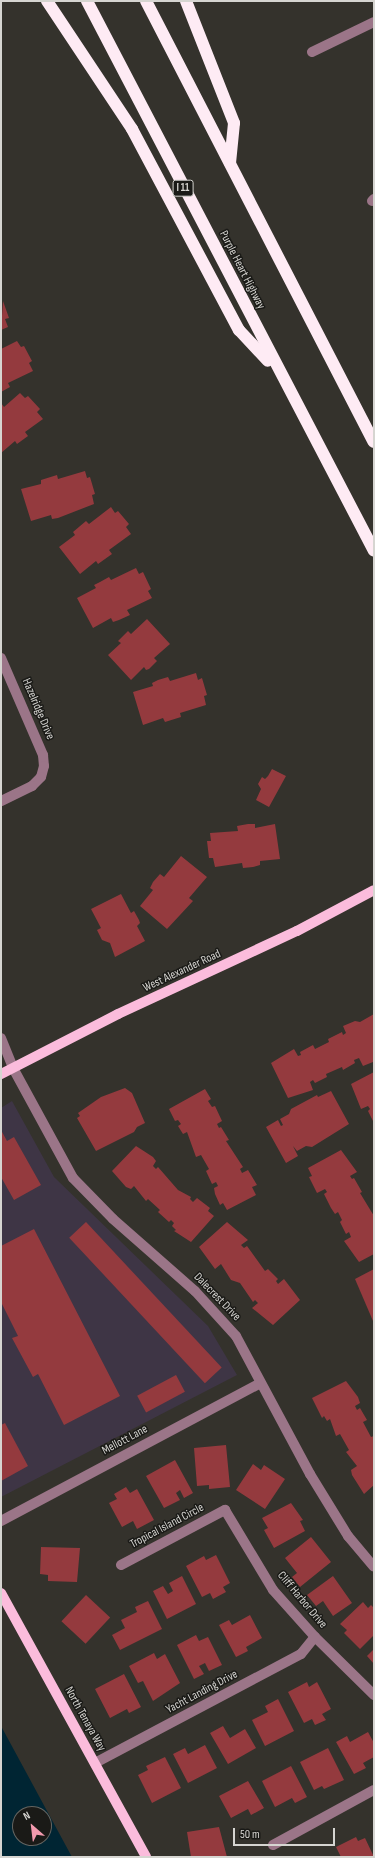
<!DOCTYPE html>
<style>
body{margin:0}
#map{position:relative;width:375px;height:1858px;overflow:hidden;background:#34322c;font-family:"Sofia Sans Condensed",sans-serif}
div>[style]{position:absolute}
.commercial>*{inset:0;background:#3e3545}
.water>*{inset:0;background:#002533}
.building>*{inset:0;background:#943a3e;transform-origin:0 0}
.minor>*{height:10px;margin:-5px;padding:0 5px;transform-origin:5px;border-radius:5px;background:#9b7588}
.major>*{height:10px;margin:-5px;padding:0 5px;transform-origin:5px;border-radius:5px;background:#fbbcdc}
.highway>*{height:12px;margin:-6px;padding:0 6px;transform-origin:6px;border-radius:6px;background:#feebf4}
span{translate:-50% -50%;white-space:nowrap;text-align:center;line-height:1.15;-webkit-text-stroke:3px #1a1a17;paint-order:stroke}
.shield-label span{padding:1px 3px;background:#1a1a17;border:1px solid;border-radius:3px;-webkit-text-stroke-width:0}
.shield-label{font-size:11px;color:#d6d5d1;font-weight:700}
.street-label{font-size:12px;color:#d6d5d1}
.frame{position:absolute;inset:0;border:2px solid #d6d5d1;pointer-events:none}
.north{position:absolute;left:12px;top:1806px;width:40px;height:40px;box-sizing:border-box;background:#1a1a17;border:1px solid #656561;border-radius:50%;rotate:332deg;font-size:11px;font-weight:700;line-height:16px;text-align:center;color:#d6d5d1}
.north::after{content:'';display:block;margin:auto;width:14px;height:18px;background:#f29aae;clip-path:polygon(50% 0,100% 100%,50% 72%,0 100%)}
.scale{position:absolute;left:233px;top:1828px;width:102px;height:18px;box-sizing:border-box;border:2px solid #d6d5d1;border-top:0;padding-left:5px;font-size:12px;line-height:14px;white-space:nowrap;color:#d6d5d1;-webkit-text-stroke:3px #1a1a17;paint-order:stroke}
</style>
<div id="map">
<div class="commercial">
<div style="clip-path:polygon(12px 1101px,54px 1177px,208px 1326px,237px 1375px,1px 1497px,1px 1108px)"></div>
</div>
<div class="water">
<div style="clip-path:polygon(evenodd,1px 1726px,72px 1857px,1px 1857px,1px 1726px,20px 1814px,44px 1814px,44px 1838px,20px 1838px,20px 1814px)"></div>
</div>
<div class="building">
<div style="clip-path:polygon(3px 301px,9px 318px,5px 319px,8px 327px,1px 330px)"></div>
<div style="clip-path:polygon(17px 341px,21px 347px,24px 346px,32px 361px,29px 363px,33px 371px,8px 383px,10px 387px,1px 392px,1px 349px)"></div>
<div style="clip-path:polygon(20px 393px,25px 398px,28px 396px,40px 409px,37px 412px,43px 419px,25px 432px,28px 436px,17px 444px,15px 441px,1px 453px,1px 403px,4px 407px)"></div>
<div style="clip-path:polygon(85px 471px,87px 478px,90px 477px,95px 494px,92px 495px,94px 504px,58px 518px,52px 519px,51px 515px,31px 521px,21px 489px,41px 484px,41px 480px,57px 475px,58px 479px)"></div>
<div style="clip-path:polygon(111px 507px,115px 513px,118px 511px,129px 524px,126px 527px,131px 534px,109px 550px,112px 554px,98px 564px,96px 561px,80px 574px,59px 547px,75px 535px,73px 532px,86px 521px,89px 524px)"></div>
<div style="clip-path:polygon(136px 568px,139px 574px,143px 572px,151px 589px,148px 591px,152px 598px,127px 610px,130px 615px,119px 620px,113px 622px,111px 618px,93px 628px,77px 598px,96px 588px,94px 585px,100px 582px,109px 577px,111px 580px)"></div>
<div style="clip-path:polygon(147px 619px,170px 644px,154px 658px,157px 661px,149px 669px,146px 670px,144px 667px,131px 680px,108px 655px,121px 643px,118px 641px,128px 631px,131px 634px)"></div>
<div style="clip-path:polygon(196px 673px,198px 680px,202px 678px,207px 695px,204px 696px,206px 705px,180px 713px,181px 717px,165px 722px,163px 718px,143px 725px,133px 692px,153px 686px,152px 683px,158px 680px,168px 677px,170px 681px)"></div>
<div style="clip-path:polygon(272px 769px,286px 776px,269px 807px,256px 800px,261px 789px,258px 784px,262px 777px,265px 779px,268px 776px)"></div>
<div style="clip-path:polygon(248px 824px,255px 824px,255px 828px,275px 824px,280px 859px,260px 861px,260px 865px,253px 867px,243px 868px,242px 863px,215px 867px,213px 858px,209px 858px,207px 841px,211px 841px,210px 833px,238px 831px,237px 826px)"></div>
<div style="clip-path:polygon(181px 856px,207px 877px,189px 898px,193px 901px,167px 929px,140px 906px,153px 890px,150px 888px,153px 882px,160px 874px,164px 877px)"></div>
<div style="clip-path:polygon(121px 894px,131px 913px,134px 911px,139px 920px,140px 923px,137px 926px,145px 941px,115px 957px,110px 943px,102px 940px,97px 930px,101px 928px,91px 909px)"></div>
<div style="clip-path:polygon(374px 1014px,373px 1062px,363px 1066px,359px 1058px,354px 1060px,355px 1063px,343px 1070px,342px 1067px,326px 1074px,327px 1077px,315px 1083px,313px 1080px,310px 1082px,313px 1090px,288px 1098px,271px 1063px,294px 1049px,298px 1056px,301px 1055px,300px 1052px,313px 1045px,315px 1049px,329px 1042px,328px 1039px,342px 1032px,343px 1035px,346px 1033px,343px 1026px,355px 1021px,360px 1022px)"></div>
<div style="clip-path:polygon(374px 1072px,374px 1123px,368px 1111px,370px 1109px,368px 1106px,361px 1109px,351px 1084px)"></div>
<div style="clip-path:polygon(125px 1088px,132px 1093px,145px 1123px,137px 1127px,134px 1132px,96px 1151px,77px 1118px,80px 1116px,78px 1113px,101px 1097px)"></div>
<div style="clip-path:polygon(205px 1089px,211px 1099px,208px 1101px,212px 1107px,215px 1106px,222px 1121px,217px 1124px,219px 1128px,221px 1127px,229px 1140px,226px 1141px,243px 1167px,240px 1169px,242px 1173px,248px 1170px,257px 1185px,252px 1187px,256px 1195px,227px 1210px,223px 1203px,220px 1205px,215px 1194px,214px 1188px,218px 1186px,216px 1182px,212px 1184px,206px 1171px,209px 1169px,201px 1155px,196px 1157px,187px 1132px,183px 1134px,178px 1126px,181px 1124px,178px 1120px,175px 1121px,169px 1109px)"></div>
<div style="clip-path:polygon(331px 1091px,349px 1124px,312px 1147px,306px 1146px,297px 1151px,293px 1146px,298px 1156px,286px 1163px,266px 1127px,278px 1120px,281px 1126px,283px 1125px,280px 1119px,289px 1114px,291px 1109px,317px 1095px,318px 1097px)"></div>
<div style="clip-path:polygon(1px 1130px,7px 1141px,14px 1137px,41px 1185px,14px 1200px,1px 1177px)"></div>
<div style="clip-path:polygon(136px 1146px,153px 1157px,156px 1161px,153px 1166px,156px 1169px,158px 1167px,178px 1190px,191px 1197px,190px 1199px,193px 1202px,197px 1198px,210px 1208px,208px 1211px,214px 1216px,191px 1242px,174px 1231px,176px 1230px,172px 1226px,174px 1223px,171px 1220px,169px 1222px,158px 1212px,160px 1210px,148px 1199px,146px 1201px,134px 1186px,131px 1189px,126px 1187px,112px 1171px)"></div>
<div style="clip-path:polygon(341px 1150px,357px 1172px,350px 1176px,352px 1179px,354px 1178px,362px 1192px,360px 1193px,374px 1216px,374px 1254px,359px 1262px,344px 1241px,351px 1237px,349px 1232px,346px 1234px,340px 1222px,342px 1220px,338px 1212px,335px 1214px,331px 1208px,324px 1194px,327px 1192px,325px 1189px,317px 1193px,309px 1177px,312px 1176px,308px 1168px)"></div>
<div style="left:86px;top:1222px;width:199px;height:23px;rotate:47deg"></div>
<div style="clip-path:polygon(227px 1222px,248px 1240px,241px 1245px,244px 1248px,247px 1246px,265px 1271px,268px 1269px,278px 1279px,276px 1281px,278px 1284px,284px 1279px,300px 1300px,273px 1325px,252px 1308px,258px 1303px,255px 1300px,253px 1302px,240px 1283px,231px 1280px,221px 1264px,215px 1269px,199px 1247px)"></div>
<div style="clip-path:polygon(34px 1229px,120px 1396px,64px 1425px,38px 1374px,33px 1377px,12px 1338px,18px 1336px,1px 1302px,1px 1246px)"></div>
<div style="clip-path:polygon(374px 1269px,374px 1321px,373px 1321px,355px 1279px)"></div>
<div style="left:176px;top:1375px;width:19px;height:44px;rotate:62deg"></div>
<div style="clip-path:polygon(346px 1381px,358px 1397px,360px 1403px,355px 1406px,357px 1410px,360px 1408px,367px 1420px,363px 1422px,371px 1437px,374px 1436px,374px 1485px,364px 1494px,352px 1475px,351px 1470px,357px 1466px,346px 1452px,349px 1450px,340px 1434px,336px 1436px,330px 1419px,327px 1421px,324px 1416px,322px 1418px,312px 1398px)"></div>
<div style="clip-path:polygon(5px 1423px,28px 1466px,1px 1481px,1px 1425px)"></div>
<div style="clip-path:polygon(226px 1445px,230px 1487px,209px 1489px,209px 1485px,197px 1486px,194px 1448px)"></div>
<div style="clip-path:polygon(175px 1460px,193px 1493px,184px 1498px,180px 1490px,176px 1493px,180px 1500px,164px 1508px,146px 1476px)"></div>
<div style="clip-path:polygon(253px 1464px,261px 1470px,264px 1465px,285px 1479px,265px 1509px,236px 1490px)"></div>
<div style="clip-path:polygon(126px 1487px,130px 1493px,137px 1489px,154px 1520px,137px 1529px,133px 1521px,122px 1527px,109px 1503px,117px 1499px,114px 1494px)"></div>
<div style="clip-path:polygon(291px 1503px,303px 1520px,300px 1521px,305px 1531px,274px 1548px,264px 1530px,268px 1528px,262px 1518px)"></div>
<div style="clip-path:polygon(311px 1537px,331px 1562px,300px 1587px,292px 1577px,297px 1573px,285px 1558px)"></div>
<div style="clip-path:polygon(41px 1547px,80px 1548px,77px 1582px,48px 1581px,48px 1575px,40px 1574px)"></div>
<div style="clip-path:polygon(216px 1555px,230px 1583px,223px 1587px,226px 1592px,213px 1599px,210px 1593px,202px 1597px,186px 1566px,204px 1556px,206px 1560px)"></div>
<div style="clip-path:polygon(182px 1576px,196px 1604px,167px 1619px,153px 1591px,163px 1586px,168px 1594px,173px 1591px,169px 1583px)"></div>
<div style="clip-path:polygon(333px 1576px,352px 1603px,333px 1616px,323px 1601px,316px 1606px,307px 1595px)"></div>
<div style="left:86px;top:1595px;width:33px;height:36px;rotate:43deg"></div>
<div style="clip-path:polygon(148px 1601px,162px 1629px,120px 1650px,112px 1635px,125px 1628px,121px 1620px,137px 1612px,135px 1607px)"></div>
<div style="clip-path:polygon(363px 1602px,368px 1608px,371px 1605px,374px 1608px,374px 1635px,360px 1649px,344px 1633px,347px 1630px,340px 1624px)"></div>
<div style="clip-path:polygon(250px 1615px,262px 1638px,246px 1647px,248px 1651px,236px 1657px,219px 1625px,229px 1620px,232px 1625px)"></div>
<div style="clip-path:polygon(196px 1635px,199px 1641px,208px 1637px,222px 1665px,209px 1671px,205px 1663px,199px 1666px,204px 1674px,194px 1679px,177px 1645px)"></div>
<div style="clip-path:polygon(374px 1649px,374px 1664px,367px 1656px)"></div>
<div style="clip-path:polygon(154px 1653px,157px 1659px,165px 1654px,180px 1683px,153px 1701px,143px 1681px,138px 1683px,129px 1666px)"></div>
<div style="clip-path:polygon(124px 1674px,141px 1707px,129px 1713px,127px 1709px,110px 1718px,95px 1689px)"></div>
<div style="clip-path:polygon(307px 1682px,309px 1687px,317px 1682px,331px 1709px,322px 1714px,326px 1720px,315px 1725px,312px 1719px,304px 1723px,288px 1692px)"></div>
<div style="clip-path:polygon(278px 1699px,294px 1731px,265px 1746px,252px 1720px,268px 1712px,265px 1706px)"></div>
<div style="clip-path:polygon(223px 1726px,230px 1738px,245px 1729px,256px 1748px,228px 1764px,210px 1733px)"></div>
<div style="clip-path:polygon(368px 1732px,374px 1743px,374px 1757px,363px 1763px,366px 1768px,354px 1774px,336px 1742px,347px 1736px,350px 1742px)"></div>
<div style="clip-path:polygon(205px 1745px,217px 1768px,188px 1783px,173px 1754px,185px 1748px,188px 1754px)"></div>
<div style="clip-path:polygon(328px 1748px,344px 1780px,324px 1789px,322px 1786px,314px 1790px,300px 1762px)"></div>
<div style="clip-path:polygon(165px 1757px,181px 1788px,152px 1803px,138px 1775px,148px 1770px,146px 1766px)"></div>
<div style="clip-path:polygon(291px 1766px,307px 1797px,295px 1803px,292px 1798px,275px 1807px,262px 1781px)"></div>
<div style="clip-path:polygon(248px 1781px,264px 1808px,251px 1815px,248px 1809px,231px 1818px,219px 1796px)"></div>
<div style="clip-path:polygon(219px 1827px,227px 1857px,191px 1857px,187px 1832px)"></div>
<div style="clip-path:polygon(356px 1837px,358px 1841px,365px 1838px,374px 1857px,341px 1857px,336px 1847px)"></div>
</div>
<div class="minor">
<div style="left:312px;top:52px;width:69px;rotate:-25.8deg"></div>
<div style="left:372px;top:201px;width:3px;rotate:-45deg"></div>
<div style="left:1px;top:658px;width:106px;rotate:66.6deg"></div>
<div style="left:43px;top:755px;width:11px;rotate:85deg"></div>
<div style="left:44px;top:766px;width:11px;rotate:105deg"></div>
<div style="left:41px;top:777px;width:13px;rotate:135deg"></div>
<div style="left:32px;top:786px;width:34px;rotate:154deg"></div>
<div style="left:1px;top:1038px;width:32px;rotate:68deg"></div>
<div style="left:13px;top:1068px;width:125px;rotate:61.4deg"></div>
<div style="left:73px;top:1178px;width:57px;rotate:45.7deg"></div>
<div style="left:113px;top:1219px;width:109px;rotate:41.3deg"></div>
<div style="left:195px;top:1291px;width:61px;rotate:47.7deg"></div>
<div style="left:236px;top:1336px;width:157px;rotate:61.8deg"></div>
<div style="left:310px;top:1474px;width:73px;rotate:58.5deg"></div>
<div style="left:348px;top:1536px;width:40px;rotate:50deg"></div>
<div style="left:1px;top:1521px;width:294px;rotate:-28deg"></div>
<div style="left:121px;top:1565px;width:118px;rotate:-27.9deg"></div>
<div style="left:225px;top:1510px;width:93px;rotate:59deg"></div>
<div style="left:273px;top:1590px;width:63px;rotate:48.2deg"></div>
<div style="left:315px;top:1637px;width:83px;rotate:44.5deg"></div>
<div style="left:95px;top:1763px;width:233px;rotate:-27.9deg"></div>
<div style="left:301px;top:1654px;width:22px;rotate:-51deg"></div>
<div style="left:273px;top:1845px;width:115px;rotate:-28.6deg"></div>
</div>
<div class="major">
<div style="left:1px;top:1074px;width:131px;rotate:-27.1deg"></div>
<div style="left:118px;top:1014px;width:197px;rotate:-24.9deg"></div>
<div style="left:297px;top:931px;width:87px;rotate:-28deg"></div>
<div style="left:1px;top:1593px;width:301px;rotate:61.2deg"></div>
</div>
<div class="highway">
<div style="left:47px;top:1px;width:154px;rotate:56.4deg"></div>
<div style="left:132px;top:129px;width:228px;rotate:62deg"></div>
<div style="left:239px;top:330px;width:42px;rotate:46.9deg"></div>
<div style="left:87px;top:1px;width:620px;rotate:62.44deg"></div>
<div style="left:146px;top:1px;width:496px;rotate:62.7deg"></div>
<div style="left:186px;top:1px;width:131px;rotate:68.5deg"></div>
<div style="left:234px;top:123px;width:40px;rotate:95.7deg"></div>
</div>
<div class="shield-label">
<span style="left:183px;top:188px">I 11</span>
</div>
<div class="street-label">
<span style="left:242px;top:270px;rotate:63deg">Purple Heart Highway</span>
<span style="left:38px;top:709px;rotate:67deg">Hazelridge Drive</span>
<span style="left:182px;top:971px;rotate:-25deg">West Alexander Road</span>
<span style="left:217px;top:1297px;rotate:46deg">Dalecrest Drive</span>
<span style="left:125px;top:1440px;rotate:-28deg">Mellott Lane</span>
<span style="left:167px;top:1526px;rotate:-28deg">Tropical Island Circle</span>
<span style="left:302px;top:1600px;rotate:50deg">Cliff Harbor Drive</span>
<span style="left:202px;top:1692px;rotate:-28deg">Yacht Landing Drive</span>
<span style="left:85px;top:1719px;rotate:61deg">North Tenaya Way</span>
</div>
<div class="frame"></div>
<div class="north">N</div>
<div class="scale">50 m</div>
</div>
